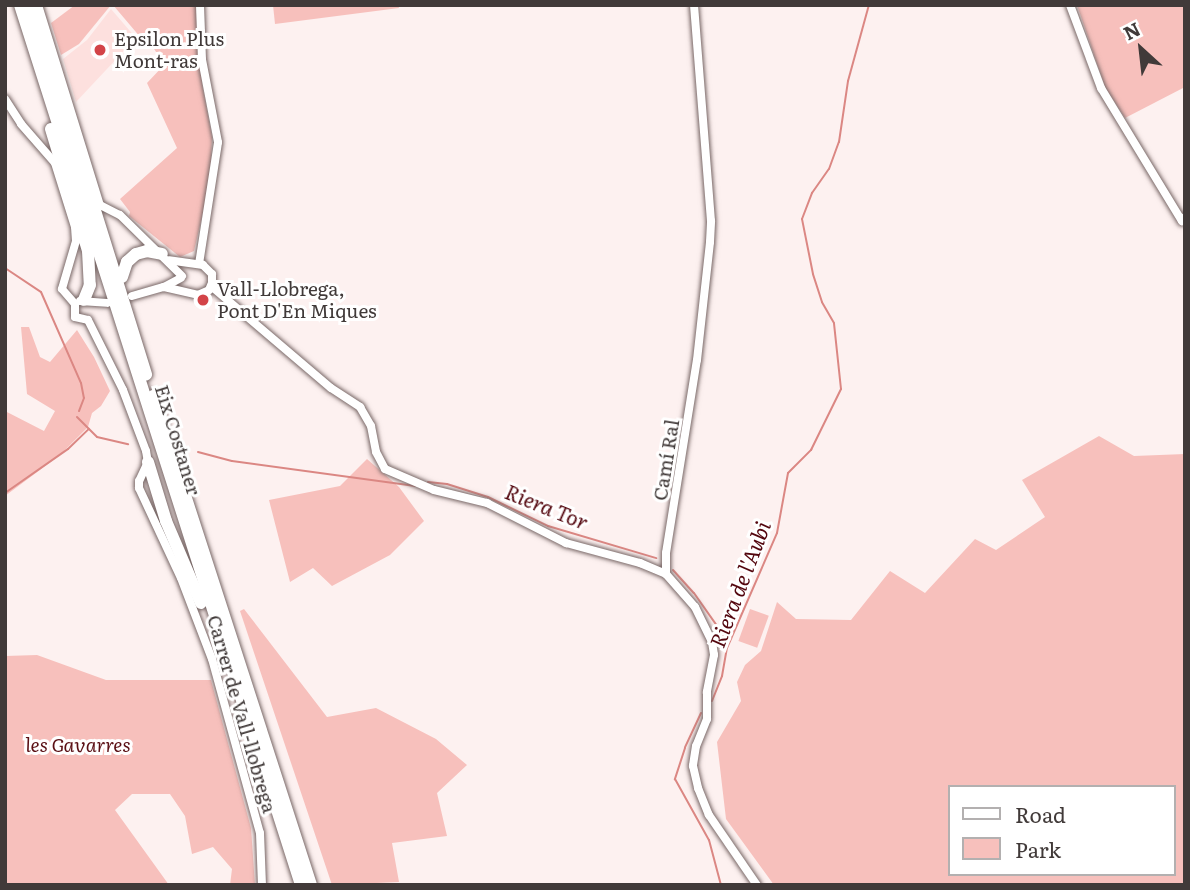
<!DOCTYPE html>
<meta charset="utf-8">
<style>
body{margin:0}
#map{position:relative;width:1190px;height:890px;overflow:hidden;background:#fdf1f0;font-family:Literata,serif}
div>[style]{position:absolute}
.built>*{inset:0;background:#fde0de}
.green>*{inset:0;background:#f7c0bc;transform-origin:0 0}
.stream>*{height:2px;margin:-1px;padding:0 1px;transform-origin:1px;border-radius:1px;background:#db8783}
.roads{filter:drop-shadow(0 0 2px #796867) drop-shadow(0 0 2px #796867)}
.minor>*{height:8px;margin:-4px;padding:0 4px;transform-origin:4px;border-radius:4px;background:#fff}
.highway>*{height:12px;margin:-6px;padding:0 6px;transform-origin:6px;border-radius:6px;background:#fff}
.dots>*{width:19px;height:19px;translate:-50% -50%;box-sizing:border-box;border:4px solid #fff;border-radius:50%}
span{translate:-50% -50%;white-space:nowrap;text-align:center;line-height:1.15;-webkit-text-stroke:6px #fff;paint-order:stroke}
.poi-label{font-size:19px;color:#413a39}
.left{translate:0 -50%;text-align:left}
.street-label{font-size:19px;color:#413a39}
.park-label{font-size:19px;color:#5a0f14;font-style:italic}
.water-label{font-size:21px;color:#53060e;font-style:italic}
.frame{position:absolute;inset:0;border:7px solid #413a39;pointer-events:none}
.legend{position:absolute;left:948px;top:785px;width:228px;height:91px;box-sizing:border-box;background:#fff;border:2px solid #b3b0b0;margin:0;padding:9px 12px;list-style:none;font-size:21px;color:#413a39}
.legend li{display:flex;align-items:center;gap:14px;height:35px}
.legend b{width:35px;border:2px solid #b3b0b0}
.north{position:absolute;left:1106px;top:14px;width:70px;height:70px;-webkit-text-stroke:5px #fff;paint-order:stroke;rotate:333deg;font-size:19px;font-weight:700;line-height:28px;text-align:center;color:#413a39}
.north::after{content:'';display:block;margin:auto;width:24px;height:32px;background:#413a39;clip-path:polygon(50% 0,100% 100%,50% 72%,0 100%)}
</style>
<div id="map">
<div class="built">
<div style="clip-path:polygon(111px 9px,136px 38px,76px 102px,63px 59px,87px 40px)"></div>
</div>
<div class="green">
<div style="clip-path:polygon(75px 5px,111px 5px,79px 44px,61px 55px,51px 23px)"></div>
<div style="clip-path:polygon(113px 5px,199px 5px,202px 84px,212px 137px,210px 182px,194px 251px,180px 257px,129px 216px,130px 212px,120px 199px,177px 148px,147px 83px,164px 65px,145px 34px,141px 38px)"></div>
<div style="clip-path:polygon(273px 5px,398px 5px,399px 8px,275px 24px)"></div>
<div style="clip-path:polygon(1077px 5px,1185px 5px,1185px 87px,1125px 118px,1105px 87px)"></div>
<div style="clip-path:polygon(21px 327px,29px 327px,40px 357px,50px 362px,77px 330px,94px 357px,110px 391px,101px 406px,92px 413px,88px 427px,60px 455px,5px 496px,5px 411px,44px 431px,55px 411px,27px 394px)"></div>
<div style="clip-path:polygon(evenodd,1099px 436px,1134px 456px,1185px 454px,1185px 885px,774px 885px,726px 819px,717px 742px,741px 701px,737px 682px,745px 665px,761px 651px,777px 602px,796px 619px,851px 620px,890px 571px,925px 593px,975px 539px,996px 550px,1045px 517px,1022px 480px,1099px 436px,950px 787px,1174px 787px,1174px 874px,950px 874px,950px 787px)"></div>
<div style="clip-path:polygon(367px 459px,399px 487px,424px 521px,390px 555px,332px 586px,313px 568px,290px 582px,269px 500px,340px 486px)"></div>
<div style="clip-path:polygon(244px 609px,327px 717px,376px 708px,436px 739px,467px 765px,437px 793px,447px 836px,392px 843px,399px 882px,332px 885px,240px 611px)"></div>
<div style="left:750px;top:609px;width:20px;height:34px;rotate:20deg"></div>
<div style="clip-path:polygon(37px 655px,106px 680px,211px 680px,251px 828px,255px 885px,230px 885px,232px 869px,213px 847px,192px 854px,185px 816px,170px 794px,132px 794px,115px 810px,169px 885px,5px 885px,5px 656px)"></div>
</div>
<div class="stream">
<div style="left:5px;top:268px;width:43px;rotate:33.7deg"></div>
<div style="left:41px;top:292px;width:99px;rotate:66.3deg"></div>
<div style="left:81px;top:383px;width:15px;rotate:79deg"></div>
<div style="left:84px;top:398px;width:14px;rotate:111deg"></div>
<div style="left:77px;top:417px;width:28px;rotate:45deg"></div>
<div style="left:97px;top:437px;width:32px;rotate:13deg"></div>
<div style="left:198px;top:452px;width:35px;rotate:15deg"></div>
<div style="left:232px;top:461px;width:185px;rotate:7.8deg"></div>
<div style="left:428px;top:482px;width:19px;rotate:6deg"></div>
<div style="left:447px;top:484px;width:43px;rotate:17.6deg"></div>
<div style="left:488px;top:497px;width:67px;rotate:25.8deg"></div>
<div style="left:548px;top:526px;width:113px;rotate:16.5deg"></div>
<div style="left:5px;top:493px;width:77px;rotate:-34.9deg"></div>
<div style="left:68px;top:449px;width:29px;rotate:-44deg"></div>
<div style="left:673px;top:570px;width:31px;rotate:48deg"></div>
<div style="left:694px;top:593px;width:49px;rotate:55deg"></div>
<div style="left:722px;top:633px;width:14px;rotate:73deg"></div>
<div style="left:712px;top:701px;width:27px;rotate:-68deg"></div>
<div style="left:722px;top:676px;width:28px;rotate:-80deg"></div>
<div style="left:727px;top:648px;width:125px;rotate:-66.5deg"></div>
<div style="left:777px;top:533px;width:61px;rotate:-79.6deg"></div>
<div style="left:788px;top:473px;width:33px;rotate:-45deg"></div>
<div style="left:811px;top:450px;width:68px;rotate:-63.8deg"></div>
<div style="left:841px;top:389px;width:66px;rotate:-96.1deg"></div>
<div style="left:834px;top:323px;width:24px;rotate:-120deg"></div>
<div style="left:822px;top:302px;width:29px;rotate:-108deg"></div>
<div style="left:813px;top:274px;width:56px;rotate:-101.3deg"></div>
<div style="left:802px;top:219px;width:28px;rotate:-69deg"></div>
<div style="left:812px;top:193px;width:29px;rotate:-55deg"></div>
<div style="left:829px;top:169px;width:29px;rotate:-70deg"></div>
<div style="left:839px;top:142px;width:62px;rotate:-81.6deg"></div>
<div style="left:848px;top:81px;width:79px;rotate:-74.6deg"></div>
<div style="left:701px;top:713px;width:38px;rotate:115deg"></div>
<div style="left:685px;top:748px;width:33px;rotate:108deg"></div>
<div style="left:675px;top:779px;width:70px;rotate:60.9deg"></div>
<div style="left:709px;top:840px;width:47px;rotate:75.1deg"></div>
</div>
<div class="roads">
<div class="minor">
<div style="left:38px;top:5px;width:209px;rotate:72.8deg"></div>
<div style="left:100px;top:205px;width:22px;rotate:27deg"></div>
<div style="left:120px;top:215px;width:87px;rotate:44.5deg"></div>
<div style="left:1070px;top:5px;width:89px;rotate:69.5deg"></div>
<div style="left:1101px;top:88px;width:156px;rotate:58.7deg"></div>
<div style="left:1182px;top:221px;width:5px;rotate:-53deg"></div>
<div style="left:5px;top:99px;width:30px;rotate:57deg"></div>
<div style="left:21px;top:124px;width:52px;rotate:48.9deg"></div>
<div style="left:55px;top:163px;width:67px;rotate:72.6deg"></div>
<div style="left:75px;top:227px;width:14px;rotate:86deg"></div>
<div style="left:76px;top:241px;width:50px;rotate:106.3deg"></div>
<div style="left:62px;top:289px;width:20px;rotate:49deg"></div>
<div style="left:199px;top:264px;width:123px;rotate:-81.1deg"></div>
<div style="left:218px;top:142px;width:84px;rotate:-101deg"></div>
<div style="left:202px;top:60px;width:55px;rotate:-92.1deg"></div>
<div style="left:211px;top:286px;width:157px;rotate:40.4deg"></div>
<div style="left:331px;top:388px;width:35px;rotate:33deg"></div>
<div style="left:360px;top:407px;width:22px;rotate:60deg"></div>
<div style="left:371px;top:426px;width:26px;rotate:79deg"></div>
<div style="left:376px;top:452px;width:19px;rotate:62deg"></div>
<div style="left:385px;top:469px;width:53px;rotate:23.2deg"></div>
<div style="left:434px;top:490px;width:55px;rotate:13.8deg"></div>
<div style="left:487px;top:503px;width:89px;rotate:26.9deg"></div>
<div style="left:566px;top:543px;width:77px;rotate:15.1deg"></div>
<div style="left:640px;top:563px;width:28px;rotate:23deg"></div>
<div style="left:666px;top:574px;width:44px;rotate:48.7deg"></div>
<div style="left:695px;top:607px;width:39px;rotate:64deg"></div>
<div style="left:712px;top:642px;width:13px;rotate:81deg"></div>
<div style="left:714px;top:655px;width:38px;rotate:101deg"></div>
<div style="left:707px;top:692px;width:27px;rotate:90deg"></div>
<div style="left:707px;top:719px;width:29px;rotate:112deg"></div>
<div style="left:696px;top:746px;width:20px;rotate:99deg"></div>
<div style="left:693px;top:766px;width:23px;rotate:77deg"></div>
<div style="left:698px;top:788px;width:29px;rotate:68deg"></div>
<div style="left:709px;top:815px;width:85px;rotate:55.6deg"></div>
<div style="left:164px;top:287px;width:35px;rotate:13deg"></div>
<div style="left:198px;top:295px;width:12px;rotate:-24deg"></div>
<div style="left:209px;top:290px;width:8px;rotate:-67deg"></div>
<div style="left:212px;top:283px;width:9px;rotate:-90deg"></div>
<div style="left:212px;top:274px;width:13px;rotate:-135deg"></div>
<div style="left:203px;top:265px;width:34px;rotate:-172deg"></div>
<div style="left:132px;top:296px;width:33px;rotate:-16deg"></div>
<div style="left:164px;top:287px;width:19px;rotate:-28deg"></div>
<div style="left:80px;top:301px;width:27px;rotate:4deg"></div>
<div style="left:75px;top:304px;width:13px;rotate:90deg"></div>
<div style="left:75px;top:317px;width:13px;rotate:13deg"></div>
<div style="left:88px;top:320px;width:78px;rotate:63.4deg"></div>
<div style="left:123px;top:390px;width:65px;rotate:69.3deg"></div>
<div style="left:146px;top:451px;width:11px;rotate:80deg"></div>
<div style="left:148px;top:462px;width:21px;rotate:115deg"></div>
<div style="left:139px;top:481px;width:7px;rotate:90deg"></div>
<div style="left:139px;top:488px;width:99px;rotate:65deg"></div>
<div style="left:181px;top:578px;width:87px;rotate:69.1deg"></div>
<div style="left:212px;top:659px;width:180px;rotate:74.6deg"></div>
<div style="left:260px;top:833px;width:52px;rotate:87.8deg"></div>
<div style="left:666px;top:574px;width:21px;rotate:-90deg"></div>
<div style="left:666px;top:553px;width:195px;rotate:-80.9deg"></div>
<div style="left:697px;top:360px;width:119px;rotate:-83.7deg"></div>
<div style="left:710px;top:242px;width:21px;rotate:-87deg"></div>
<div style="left:711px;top:221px;width:217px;rotate:-94.5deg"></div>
</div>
<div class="highway">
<div style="left:20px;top:5px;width:924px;rotate:72.29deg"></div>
<div style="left:31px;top:5px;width:387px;rotate:72.7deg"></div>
<div style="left:51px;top:129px;width:127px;rotate:73.1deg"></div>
<div style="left:88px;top:251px;width:34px;rotate:87deg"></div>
<div style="left:90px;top:285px;width:16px;rotate:112deg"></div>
<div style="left:122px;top:277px;width:16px;rotate:-72deg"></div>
<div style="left:127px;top:262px;width:12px;rotate:-42deg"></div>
<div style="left:136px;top:254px;width:11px;rotate:-15deg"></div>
<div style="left:147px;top:251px;width:15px;rotate:11deg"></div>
<div style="left:153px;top:396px;width:514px;rotate:72.09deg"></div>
<div style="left:148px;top:462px;width:62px;rotate:73deg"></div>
<div style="left:166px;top:521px;width:89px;rotate:66.9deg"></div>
</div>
</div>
<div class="dots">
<div style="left:100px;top:50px;background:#d34448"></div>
<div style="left:203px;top:300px;background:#d34448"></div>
</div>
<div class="poi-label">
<span class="left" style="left:114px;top:50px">Epsilon Plus<br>Mont-ras</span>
<span class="left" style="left:217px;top:300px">Vall-Llobrega,<br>Pont D'En Miques</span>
</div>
<div class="street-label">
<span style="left:178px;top:440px;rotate:73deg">Eix Costaner</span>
<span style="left:666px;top:460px;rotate:-81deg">Camí Ral</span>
<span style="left:242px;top:714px;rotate:74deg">Carrer de Vall-llobrega</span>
</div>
<div class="park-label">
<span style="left:78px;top:745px">les Gavarres</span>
</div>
<div class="water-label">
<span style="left:547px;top:506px;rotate:22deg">Riera Tor</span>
<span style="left:739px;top:584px;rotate:-69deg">Riera de l'Aubi</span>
</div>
<div class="frame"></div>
<ul class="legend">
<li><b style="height:9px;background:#fff"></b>Road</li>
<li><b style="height:19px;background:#f7c0bc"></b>Park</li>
</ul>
<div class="north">N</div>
</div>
